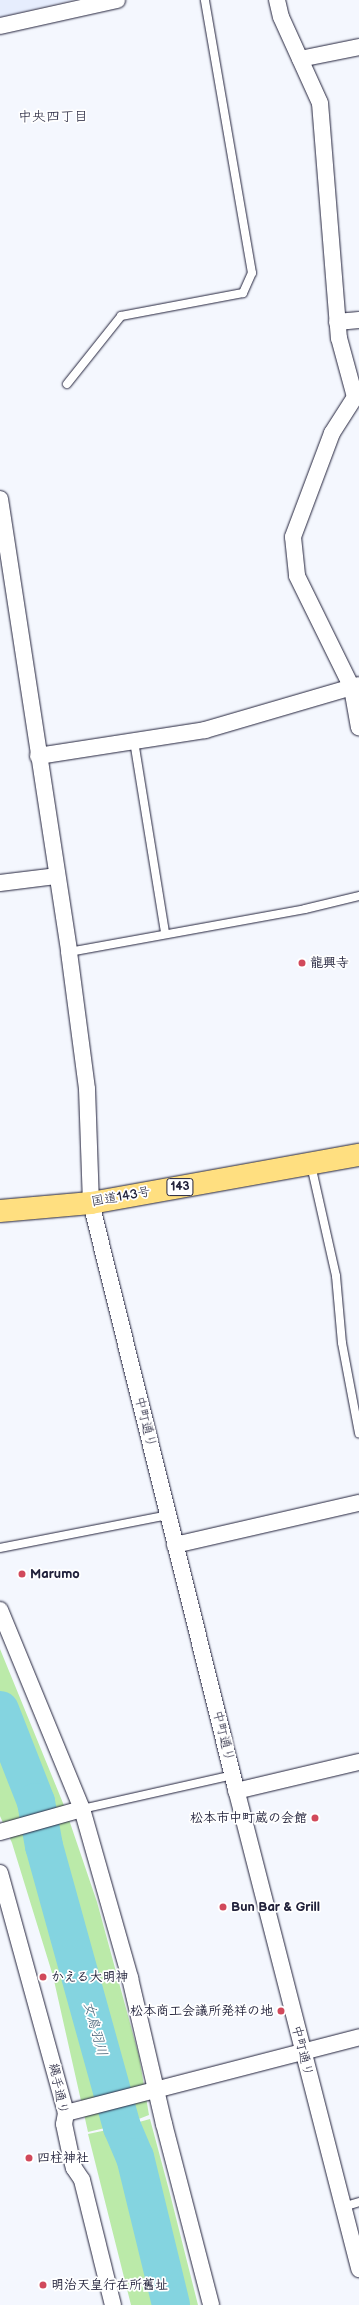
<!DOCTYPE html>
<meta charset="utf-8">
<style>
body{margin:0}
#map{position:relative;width:359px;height:2305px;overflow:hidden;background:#f4f7fe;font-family:"Balsamiq Sans","Klee One",sans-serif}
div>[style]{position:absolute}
.built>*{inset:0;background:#e6edfd}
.green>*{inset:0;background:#bbeaa9}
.river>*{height:38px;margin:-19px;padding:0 19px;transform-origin:19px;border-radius:19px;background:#84d4e0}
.roads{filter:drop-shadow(0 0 1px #22223b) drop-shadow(0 0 1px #22223b)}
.lane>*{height:8px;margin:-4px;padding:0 4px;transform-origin:4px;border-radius:4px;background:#fff}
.street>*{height:16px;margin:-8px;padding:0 8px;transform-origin:8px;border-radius:8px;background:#fff}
.highway>*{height:22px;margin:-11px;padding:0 11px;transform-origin:11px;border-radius:11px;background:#ffdf80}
.dots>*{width:11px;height:11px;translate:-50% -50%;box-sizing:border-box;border:2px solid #fff;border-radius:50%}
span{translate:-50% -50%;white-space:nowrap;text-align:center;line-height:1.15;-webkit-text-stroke:3.5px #fff;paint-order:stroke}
.shield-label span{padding:1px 3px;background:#fff;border:1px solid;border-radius:3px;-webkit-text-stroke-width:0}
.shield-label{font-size:12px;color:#22223b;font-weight:700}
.poi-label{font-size:13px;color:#22223b;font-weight:700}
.left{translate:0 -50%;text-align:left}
.right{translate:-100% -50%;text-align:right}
.street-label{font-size:13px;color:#22223b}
.neighbourhood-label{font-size:14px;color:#22223b}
.water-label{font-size:14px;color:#446075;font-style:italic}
</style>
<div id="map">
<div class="built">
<div style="clip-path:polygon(0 0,73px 0,0 17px)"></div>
</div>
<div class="green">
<div style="clip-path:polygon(0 1649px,65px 1808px,97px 1902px,139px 2056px,149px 2115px,131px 2122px,117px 2088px,48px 1846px,41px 1804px,0 1694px)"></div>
<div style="clip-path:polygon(0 1734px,26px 1814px,28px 1840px,81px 2017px,92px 2088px,105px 2128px,88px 2132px,53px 1976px,12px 1843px,0 1816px)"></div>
<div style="clip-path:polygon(150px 2119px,169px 2190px,198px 2305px,184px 2305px,158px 2195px,132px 2124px)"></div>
<div style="clip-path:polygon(107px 2130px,117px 2147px,128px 2197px,142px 2218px,159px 2305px,131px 2305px,88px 2134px)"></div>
</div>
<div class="river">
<div style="left:0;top:1710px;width:99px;rotate:68.6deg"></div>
<div style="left:36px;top:1802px;width:45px;rotate:79.7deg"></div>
<div style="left:44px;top:1846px;width:292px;rotate:74.5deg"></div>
<div style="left:122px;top:2127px;width:33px;rotate:67deg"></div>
<div style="left:135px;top:2157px;width:152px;rotate:76.3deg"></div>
</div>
<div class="roads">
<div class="lane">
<div style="left:67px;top:384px;width:87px;rotate:-51.5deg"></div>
<div style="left:121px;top:316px;width:124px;rotate:-10.7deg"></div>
<div style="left:243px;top:293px;width:22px;rotate:-66deg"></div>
<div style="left:252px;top:273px;width:277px;rotate:-99.8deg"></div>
<div style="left:134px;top:741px;width:194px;rotate:80.8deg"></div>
<div style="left:69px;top:952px;width:240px;rotate:-10.3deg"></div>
<div style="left:305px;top:909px;width:56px;rotate:-13.5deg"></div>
<div style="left:311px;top:1165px;width:114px;rotate:77.3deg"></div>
<div style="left:336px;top:1276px;width:67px;rotate:84.9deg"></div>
<div style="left:342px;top:1343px;width:92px;rotate:79.3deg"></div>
<div style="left:0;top:1548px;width:171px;rotate:-11.1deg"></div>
<div style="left:82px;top:1809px;width:155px;rotate:-12.7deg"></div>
<div style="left:343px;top:2207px;width:17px;rotate:-17deg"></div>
</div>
<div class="street">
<div style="left:277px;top:0;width:17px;rotate:77deg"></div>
<div style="left:281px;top:17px;width:94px;rotate:65.6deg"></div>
<div style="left:320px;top:103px;width:236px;rotate:85.4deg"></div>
<div style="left:339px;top:338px;width:61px;rotate:74.8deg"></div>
<div style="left:355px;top:397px;width:43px;rotate:122.6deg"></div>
<div style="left:332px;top:433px;width:111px;rotate:110.6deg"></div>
<div style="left:293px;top:537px;width:39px;rotate:84deg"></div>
<div style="left:297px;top:576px;width:125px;rotate:63.8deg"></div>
<div style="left:352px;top:688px;width:40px;rotate:80deg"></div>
<div style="left:0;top:26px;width:120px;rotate:-12.5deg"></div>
<div style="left:300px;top:59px;width:60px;rotate:-11.5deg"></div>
<div style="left:337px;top:322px;width:22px;rotate:-5deg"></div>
<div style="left:0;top:499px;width:458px;rotate:81.3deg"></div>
<div style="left:69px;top:952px;width:138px;rotate:82.5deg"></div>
<div style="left:87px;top:1089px;width:114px;rotate:88deg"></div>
<div style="left:91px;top:1203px;width:600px;rotate:76.1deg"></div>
<div style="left:235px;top:1785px;width:500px;rotate:75.6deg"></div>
<div style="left:38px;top:756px;width:169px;rotate:-8.8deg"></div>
<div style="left:205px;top:730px;width:160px;rotate:-16.3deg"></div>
<div style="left:0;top:883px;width:56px;rotate:-7.1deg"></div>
<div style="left:175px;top:1545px;width:189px;rotate:-12.9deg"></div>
<div style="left:0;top:1610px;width:215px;rotate:67.6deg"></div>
<div style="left:82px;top:1809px;width:176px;rotate:74.1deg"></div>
<div style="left:130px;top:1978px;width:150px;rotate:76.9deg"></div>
<div style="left:164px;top:2124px;width:187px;rotate:75.4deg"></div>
<div style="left:236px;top:1791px;width:126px;rotate:-13.3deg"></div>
<div style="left:0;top:1832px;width:85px;rotate:-15.7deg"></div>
<div style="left:0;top:1873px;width:249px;rotate:74.6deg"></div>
<div style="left:66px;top:2113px;width:11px;rotate:100deg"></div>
<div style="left:64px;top:2124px;width:34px;rotate:78deg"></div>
<div style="left:71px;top:2157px;width:11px;rotate:75deg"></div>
<div style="left:74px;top:2168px;width:14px;rotate:56deg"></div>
<div style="left:82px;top:2180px;width:129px;rotate:76.1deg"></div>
<div style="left:66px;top:2113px;width:303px;rotate:-14.5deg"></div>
</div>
<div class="highway">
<div style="left:0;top:1211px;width:91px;rotate:-5deg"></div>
<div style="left:91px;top:1203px;width:272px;rotate:-10.2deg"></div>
</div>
</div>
<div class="dots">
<div style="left:302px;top:963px;background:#d1495b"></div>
<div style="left:22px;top:1574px;background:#d1495b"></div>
<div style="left:315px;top:1818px;background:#d1495b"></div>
<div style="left:223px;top:1907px;background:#d1495b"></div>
<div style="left:43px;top:1977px;background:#d1495b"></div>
<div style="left:281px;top:2011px;background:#d1495b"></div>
<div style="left:29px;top:2158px;background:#d1495b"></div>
<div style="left:43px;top:2285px;background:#d1495b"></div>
</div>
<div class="shield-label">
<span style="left:180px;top:1187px">143</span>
</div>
<div class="poi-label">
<span class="left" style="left:310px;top:963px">龍興寺</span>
<span class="left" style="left:30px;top:1574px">Marumo</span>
<span class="right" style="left:307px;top:1818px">松本市中町蔵の会館</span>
<span class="left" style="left:231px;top:1907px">Bun Bar &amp; Grill</span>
<span class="left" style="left:51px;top:1977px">かえる大明神</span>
<span class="right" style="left:273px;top:2011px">松本商工会議所発祥の地</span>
<span class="left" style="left:37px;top:2158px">四柱神社</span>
<span class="left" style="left:51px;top:2285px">明治天皇行在所舊址</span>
</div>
<div class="street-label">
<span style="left:121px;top:1197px;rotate:-10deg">国道143号</span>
<span style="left:145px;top:1422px;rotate:76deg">中町通り</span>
<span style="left:223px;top:1736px;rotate:76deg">中町通り</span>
<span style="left:302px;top:2051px;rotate:76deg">中町通り</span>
<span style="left:58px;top:2089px;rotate:78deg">縄手通り</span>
</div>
<div class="neighbourhood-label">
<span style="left:53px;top:117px">中央四丁目</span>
</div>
<div class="water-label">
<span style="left:95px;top:2029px;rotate:75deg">女鳥羽川</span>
</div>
</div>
